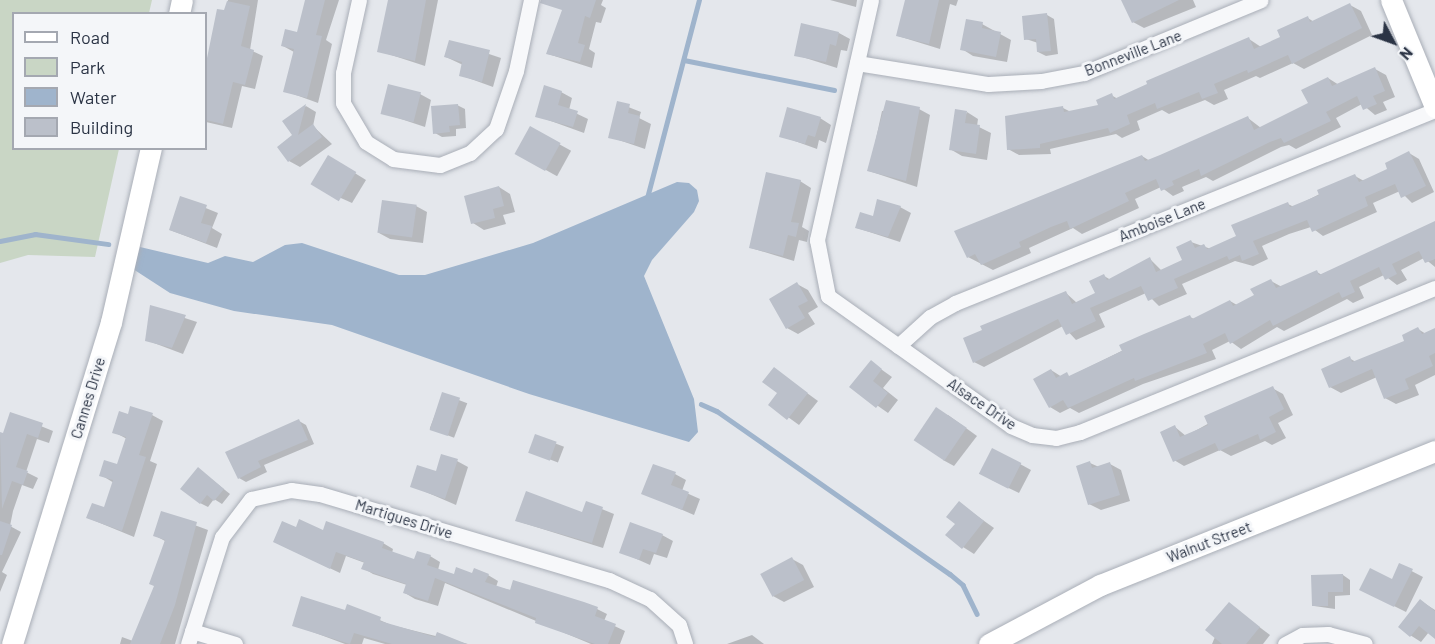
<!DOCTYPE html>
<style>
body{margin:0}
#map{position:relative;width:1435px;height:644px;overflow:hidden;background:#e4e7ec;font-family:Barlow,sans-serif}
div>[style]{position:absolute}
.green>*{inset:0;background:#c9d6c5}
.water>*{inset:0;background:#9fb4cc}
.shadow>*{inset:0;background:#0003;transform-origin:0 0}
.stream>*{height:4.5px;margin:-2.25px;padding:0 2.25px;transform-origin:2.25px;border-radius:2.25px;background:#9fb4cc}
.building>*{inset:0;background:#bbc0ca;transform-origin:0 0}
.roads{filter:drop-shadow(0 0 2px #a9aeb7) drop-shadow(0 0 2px #a9aeb7)}
.street>*{height:15px;margin:-7.5px;padding:0 7.5px;transform-origin:7.5px;border-radius:7.5px;background:#f7f8fa}
.secondary>*{height:21px;margin:-10.5px;padding:0 10.5px;transform-origin:10.5px;border-radius:10.5px;background:#fff}
span{translate:-50% -50%;white-space:nowrap;text-align:center;line-height:1.15;-webkit-text-stroke:6px #f4f6f9;paint-order:stroke}
.street-label{font-size:15px;color:#2b3445}
.legend{position:absolute;left:12px;top:12px;width:195px;height:138px;box-sizing:border-box;background:#f4f6f9;border:2px solid #a4a8b1;margin:0;padding:8px 10px;list-style:none;font-size:18px;color:#2b3445}
.legend li{display:flex;align-items:center;gap:12px;height:30px}
.legend b{width:30px;border:2px solid #a4a8b1}
.north{position:absolute;left:1363px;top:12px;width:60px;height:60px;-webkit-text-stroke:4px #f4f6f9;paint-order:stroke;rotate:131deg;font-size:16px;font-weight:700;line-height:24px;text-align:center;color:#2b3445}
.north::after{content:'';display:block;margin:auto;width:21px;height:27px;background:#2b3445;clip-path:polygon(50% 0,100% 100%,50% 72%,0 100%)}
</style>
<div id="map">
<div class="green">
<div style="clip-path:polygon(0 0,152px 0,149px 13px,14px 14px,14px 148px,119px 149px,95px 257px,28px 255px,0 263px)"></div>
</div>
<div class="water">
<div style="clip-path:polygon(677px 182px,689px 183px,697px 190px,699px 201px,694px 212px,652px 260px,644px 276px,694px 399px,698px 432px,689px 442px,529px 394px,332px 325px,234px 311px,170px 293px,133px 269px,140px 247px,208px 263px,225px 256px,253px 262px,285px 245px,302px 243px,399px 275px,425px 275px,533px 243px)"></div>
</div>
<div class="shadow">
<div style="clip-path:polygon(228px 0,258px 0,250px 50px,263px 56px,255px 89px,242px 86px,232px 128px,206px 122px,206px 68px,218px 10px,226px 12px)"></div>
<div style="clip-path:polygon(306px 0,339px 0,326px 40px,332px 44px,318px 103px,285px 91px,294px 52px,283px 46px,298px 34px)"></div>
<div style="clip-path:polygon(401px 0,438px 0,425px 66px,379px 51px)"></div>
<div style="clip-path:polygon(560px 0,603px 0,601px 5px,606px 8px,601px 23px,596px 22px,589px 49px,595px 53px,592px 68px,548px 54px,563px 10px)"></div>
<div style="clip-path:polygon(830px 0,857px 0,856px 7px)"></div>
<div style="clip-path:polygon(906px 0,958px 0,956px 6px,950px 4px,940px 49px,898px 36px)"></div>
<div style="clip-path:polygon(1125px 0,1193px 0,1196px 7px,1144px 28px,1133px 22px)"></div>
<div style="clip-path:polygon(1350px 5px,1361px 11px,1372px 35px,1304px 69px,1293px 63px,1260px 78px,1256px 76px,1224px 90px,1228px 99px,1214px 105px,1205px 100px,1169px 114px,1162px 110px,1137px 121px,1140px 130px,1122px 138px,1116px 134px,1050px 149px,1051px 154px,1019px 155px,1008px 149px,1063px 108px,1071px 112px,1100px 106px,1111px 95px,1118px 99px,1249px 39px,1261px 47px,1282px 38px,1308px 18px,1314px 22px)"></div>
<div style="clip-path:polygon(1047px 15px,1054px 19px,1058px 54px,1046px 56px,1038px 52px,1038px 43px,1026px 39px)"></div>
<div style="clip-path:polygon(982px 24px,1011px 40px,1007px 62px,973px 56px,962px 49px)"></div>
<div style="clip-path:polygon(839px 33px,850px 39px,847px 51px,841px 50px,837px 68px,796px 55px)"></div>
<div style="clip-path:polygon(450px 41px,501px 58px,493px 87px,460px 75px,463px 65px,446px 57px)"></div>
<div style="clip-path:polygon(1375px 69px,1386px 75px,1395px 97px,1383px 102px,1387px 110px,1375px 115px,1362px 104px,1336px 118px,1341px 127px,1296px 149px,1289px 145px,1281px 147px,1213px 181px,1206px 177px,1182px 187px,1184px 191px,1173px 196px,1161px 187px,1135px 199px,1139px 208px,1082px 234px,1073px 228px,1029px 248px,1031px 253px,993px 270px,968px 257px,1142px 156px,1150px 161px,1248px 118px,1261px 128px,1310px 104px,1328px 78px,1339px 85px)"></div>
<div style="clip-path:polygon(561px 92px,572px 98px,569px 110px,588px 119px,584px 133px,537px 116px)"></div>
<div style="clip-path:polygon(420px 94px,431px 100px,425px 127px,383px 113px)"></div>
<div style="clip-path:polygon(618px 103px,641px 112px,639px 118px,651px 124px,645px 149px,610px 137px)"></div>
<div style="clip-path:polygon(457px 105px,465px 109px,466px 128px,456px 129px,456px 136px,442px 137px,435px 133px)"></div>
<div style="clip-path:polygon(306px 106px,316px 112px,313px 126px,332px 144px,300px 167px,289px 161px,294px 136px,284px 122px)"></div>
<div style="clip-path:polygon(919px 109px,930px 115px,917px 187px,869px 171px,882px 111px)"></div>
<div style="clip-path:polygon(967px 112px,978px 119px,977px 126px,991px 133px,987px 160px,962px 156px,950px 149px)"></div>
<div style="clip-path:polygon(820px 118px,831px 125px,826px 143px,819px 140px,817px 149px,781px 136px)"></div>
<div style="left:530px;top:128px;width:47px;height:29px;rotate:29deg"></div>
<div style="clip-path:polygon(1409px 153px,1419px 159px,1434px 192px,1412px 203px,1400px 191px,1373px 203px,1377px 212px,1323px 236px,1311px 227px,1289px 234px,1262px 246px,1268px 259px,1253px 266px,1235px 261px,1182px 284px,1187px 294px,1159px 306px,1146px 293px,1099px 314px,1105px 327px,1076px 340px,1063px 326px,984px 367px,974px 362px,1066px 293px,1077px 303px,1096px 294px,1104px 276px,1111px 280px,1150px 259px,1162px 271px,1184px 261px,1191px 242px,1211px 249px,1238px 237px,1288px 204px,1294px 207px,1355px 176px,1364px 181px,1389px 169px)"></div>
<div style="clip-path:polygon(329px 157px,366px 180px,352px 203px,323px 190px)"></div>
<div style="clip-path:polygon(800px 181px,811px 188px,802px 227px,809px 231px,807px 242px,799px 240px,794px 261px,751px 248px)"></div>
<div style="clip-path:polygon(499px 187px,510px 194px,515px 212px,503px 215px,506px 224px,484px 230px,473px 223px)"></div>
<div style="clip-path:polygon(181px 198px,218px 213px,212px 228px,222px 234px,217px 248px,170px 230px)"></div>
<div style="clip-path:polygon(416px 206px,427px 212px,423px 243px,390px 239px,379px 233px)"></div>
<div style="clip-path:polygon(900px 207px,911px 213px,900px 242px,857px 228px)"></div>
<div style="clip-path:polygon(1435px 222px,1435px 267px,1424px 258px,1401px 270px,1407px 280px,1397px 285px,1384px 275px,1359px 287px,1364px 298px,1353px 303px,1347px 299px,1284px 331px,1277px 327px,1241px 349px,1230px 341px,1212px 350px,1216px 359px,1143px 384px,1079px 413px,1070px 408px,1060px 413px,1050px 407px,1051px 370px,1062px 377px,1071px 376px,1190px 317px,1194px 319px,1230px 301px,1237px 305px,1256px 296px,1271px 281px,1282px 287px,1317px 272px,1322px 275px)"></div>
<div style="clip-path:polygon(797px 284px,808px 290px,818px 307px,808px 313px,815px 324px,798px 334px,787px 328px)"></div>
<div style="clip-path:polygon(151px 307px,197px 322px,183px 354px,146px 340px)"></div>
<div style="clip-path:polygon(1418px 329px,1426px 334px,1435px 330px,1435px 375px,1415px 385px,1419px 395px,1396px 404px,1385px 398px,1377px 377px,1341px 393px,1330px 387px,1349px 358px,1356px 362px,1406px 341px)"></div>
<div style="clip-path:polygon(871px 362px,892px 377px,883px 388px,898px 400px,888px 413px,851px 387px)"></div>
<div style="clip-path:polygon(774px 369px,818px 401px,799px 425px,770px 404px,779px 393px)"></div>
<div style="clip-path:polygon(1272px 388px,1283px 394px,1293px 415px,1278px 423px,1286px 438px,1272px 445px,1265px 441px,1231px 456px,1220px 450px,1184px 466px,1174px 460px,1175px 427px,1186px 436px)"></div>
<div style="left:443px;top:394px;width:26px;height:37px;rotate:21deg"></div>
<div style="clip-path:polygon(11px 414px,53px 431px,49px 443px,37px 439px,26px 472px,38px 478px,33px 489px,22px 485px,13px 511px,10px 526px,21px 532px,2px 572px,7px 575px,0 592px,0 434px,4px 435px)"></div>
<div style="clip-path:polygon(152px 415px,163px 421px,150px 461px,157px 464px,134px 537px,88px 518px,105px 509px,114px 483px,101px 475px,118px 466px,127px 439px,114px 432px,129px 416px)"></div>
<div style="clip-path:polygon(948px 415px,977px 436px,954px 466px,943px 460px)"></div>
<div style="clip-path:polygon(299px 421px,306px 425px,314px 444px,264px 465px,267px 472px,246px 482px,239px 478px)"></div>
<div style="left:536px;top:436px;width:30px;height:17px;rotate:21deg"></div>
<div style="clip-path:polygon(457px 461px,468px 467px,456px 505px,412px 486px)"></div>
<div style="clip-path:polygon(1090px 463px,1099px 467px,1110px 464px,1121px 470px,1130px 501px,1101px 510px,1089px 504px)"></div>
<div style="clip-path:polygon(1020px 464px,1031px 470px,1019px 493px,992px 480px)"></div>
<div style="clip-path:polygon(205px 474px,230px 494px,222px 504px,214px 499px,208px 507px,200px 503px)"></div>
<div style="clip-path:polygon(675px 474px,686px 480px,682px 491px,700px 499px,694px 515px,643px 493px)"></div>
<div style="clip-path:polygon(587px 503px,614px 514px,603px 548px,517px 521px,583px 514px)"></div>
<div style="clip-path:polygon(959px 503px,994px 528px,974px 554px,963px 547px)"></div>
<div style="clip-path:polygon(162px 513px,208px 530px,175px 644px,120px 644px,122px 637px,133px 641px,155px 586px,165px 541px,154px 535px)"></div>
<div style="clip-path:polygon(296px 529px,383px 543px,393px 549px,392px 553px,415px 561px,430px 556px,440px 562px,438px 570px,455px 575px,488px 575px,498px 581px,496px 587px,597px 609px,607px 614px,604px 621px,625px 631px,620px 644px,591px 644px,445px 583px,438px 606px,415px 599px,405px 593px,407px 585px,373px 574px,363px 568px,365px 563px,346px 556px,340px 573px,285px 547px)"></div>
<div style="clip-path:polygon(662px 535px,673px 541px,667px 558px,654px 554px,650px 565px,621px 552px)"></div>
<div style="clip-path:polygon(792px 559px,803px 565px,814px 587px,784px 602px,773px 596px)"></div>
<div style="clip-path:polygon(1400px 565px,1423px 577px,1406px 612px,1372px 595px,1392px 581px)"></div>
<div style="clip-path:polygon(1343px 575px,1350px 580px,1350px 595px,1335px 596px,1335px 609px,1314px 606px)"></div>
<div style="clip-path:polygon(1421px 601px,1435px 610px,1435px 637px,1429px 632px,1421px 642px,1410px 635px)"></div>
<div style="clip-path:polygon(1229px 604px,1270px 635px,1263px 644px,1212px 644px)"></div>
<div style="clip-path:polygon(348px 606px,391px 625px,468px 644px,385px 644px,364px 638px,362px 644px,345px 644px,294px 625px,346px 611px)"></div>
<div style="clip-path:polygon(752px 635px,764px 644px,727px 644px)"></div>
</div>
<div class="stream">
<div style="left:684px;top:60px;width:153px;rotate:11.3deg"></div>
<div style="left:647px;top:198px;width:205px;rotate:-75.3deg"></div>
<div style="left:0;top:241px;width:36px;rotate:-11deg"></div>
<div style="left:35px;top:234px;width:74px;rotate:7.8deg"></div>
<div style="left:701px;top:404px;width:17px;rotate:24deg"></div>
<div style="left:717px;top:411px;width:284px;rotate:35deg"></div>
<div style="left:950px;top:574px;width:17px;rotate:40deg"></div>
<div style="left:963px;top:585px;width:32px;rotate:64deg"></div>
</div>
<div class="building">
<div style="clip-path:polygon(305px 0,325px 0,316px 35px,322px 36px,307px 98px,283px 92px,294px 49px,281px 46px,285px 29px,297px 32px)"></div>
<div style="clip-path:polygon(388px 0,426px 0,415px 61px,377px 52px)"></div>
<div style="clip-path:polygon(541px 0,596px 0,590px 18px,585px 16px,578px 43px,585px 45px,580px 62px,546px 54px,562px 10px,540px 3px)"></div>
<div style="clip-path:polygon(905px 0,939px 0,929px 44px,896px 36px)"></div>
<div style="clip-path:polygon(1121px 0,1179px 0,1132px 23px)"></div>
<div style="clip-path:polygon(227px 1px,250px 6px,241px 46px,254px 50px,245px 85px,233px 82px,223px 124px,206px 120px,206px 63px,217px 9px,224px 10px)"></div>
<div style="clip-path:polygon(1350px 3px,1362px 28px,1292px 64px,1288px 55px,1248px 73px,1247px 70px,1214px 84px,1218px 93px,1202px 99px,1199px 92px,1157px 109px,1155px 103px,1127px 115px,1130px 124px,1110px 133px,1108px 128px,1040px 144px,1040px 148px,1007px 150px,1005px 116px,1063px 106px,1064px 112px,1098px 105px,1096px 100px,1112px 93px,1114px 99px,1147px 84px,1146px 81px,1249px 37px,1254px 49px,1280px 37px,1277px 30px,1308px 16px,1310px 22px)"></div>
<div style="clip-path:polygon(1047px 13px,1051px 51px,1037px 52px,1036px 39px,1024px 40px,1022px 16px)"></div>
<div style="clip-path:polygon(966px 19px,983px 22px,982px 28px,1001px 32px,996px 57px,960px 50px)"></div>
<div style="clip-path:polygon(801px 23px,839px 32px,836px 46px,830px 44px,826px 62px,794px 56px)"></div>
<div style="clip-path:polygon(449px 40px,490px 50px,482px 82px,459px 76px,462px 62px,444px 57px)"></div>
<div style="clip-path:polygon(1375px 67px,1385px 91px,1373px 96px,1377px 104px,1363px 110px,1357px 96px,1326px 112px,1331px 121px,1284px 143px,1281px 138px,1270px 142px,1201px 176px,1199px 169px,1172px 181px,1174px 185px,1161px 191px,1156px 179px,1125px 193px,1129px 201px,1070px 229px,1067px 221px,1051px 227px,1019px 242px,1021px 247px,981px 265px,975px 254px,967px 258px,954px 231px,1142px 155px,1145px 161px,1160px 155px,1248px 116px,1254px 130px,1308px 103px,1301px 90px,1328px 77px,1332px 86px)"></div>
<div style="left:388px;top:84px;width:34px;height:31px;rotate:14deg"></div>
<div style="clip-path:polygon(544px 85px,562px 91px,558px 105px,578px 111px,573px 127px,535px 117px)"></div>
<div style="clip-path:polygon(886px 100px,920px 107px,906px 181px,867px 171px)"></div>
<div style="clip-path:polygon(617px 101px,630px 104px,628px 113px,640px 116px,634px 144px,608px 138px)"></div>
<div style="clip-path:polygon(306px 104px,298px 135px,313px 124px,322px 137px,288px 162px,277px 147px,292px 135px,282px 121px)"></div>
<div style="clip-path:polygon(458px 104px,460px 125px,449px 126px,450px 132px,433px 134px,431px 106px)"></div>
<div style="clip-path:polygon(787px 107px,821px 117px,815px 137px,808px 135px,805px 144px,779px 137px)"></div>
<div style="clip-path:polygon(955px 109px,967px 111px,965px 123px,980px 125px,976px 154px,949px 150px)"></div>
<div style="left:530px;top:126px;width:35px;height:32px;rotate:29deg"></div>
<div style="clip-path:polygon(1409px 151px,1426px 186px,1401px 198px,1395px 184px,1365px 197px,1368px 206px,1312px 232px,1307px 220px,1253px 241px,1259px 254px,1242px 261px,1240px 255px,1229px 260px,1227px 256px,1174px 279px,1178px 288px,1148px 301px,1141px 286px,1090px 308px,1096px 321px,1066px 335px,1058px 319px,973px 363px,963px 338px,982px 330px,980px 326px,1066px 291px,1072px 304px,1095px 293px,1089px 281px,1104px 274px,1107px 280px,1150px 257px,1156px 272px,1182px 260px,1176px 247px,1191px 240px,1195px 248px,1204px 244px,1207px 249px,1236px 236px,1231px 225px,1288px 202px,1290px 207px,1319px 195px,1317px 190px,1355px 174px,1359px 182px,1387px 169px,1385px 163px)"></div>
<div style="left:328px;top:155px;width:33px;height:34px;rotate:31deg"></div>
<div style="clip-path:polygon(766px 172px,801px 180px,791px 222px,799px 223px,796px 237px,788px 235px,783px 256px,749px 248px)"></div>
<div style="clip-path:polygon(499px 186px,504px 206px,493px 209px,495px 218px,471px 224px,464px 196px)"></div>
<div style="clip-path:polygon(180px 196px,207px 205px,201px 223px,212px 226px,206px 243px,169px 230px)"></div>
<div style="clip-path:polygon(877px 199px,901px 206px,888px 237px,855px 228px,860px 212px,873px 216px)"></div>
<div style="left:382px;top:200px;width:35px;height:33px;rotate:8deg"></div>
<div style="clip-path:polygon(1435px 221px,1435px 259px,1425px 263px,1419px 251px,1392px 264px,1397px 274px,1385px 280px,1379px 267px,1350px 281px,1355px 292px,1342px 298px,1339px 292px,1273px 326px,1270px 320px,1230px 344px,1225px 333px,1203px 344px,1207px 353px,1135px 381px,1134px 378px,1068px 408px,1063px 400px,1049px 408px,1033px 379px,1051px 369px,1056px 378px,1067px 372px,1069px 376px,1122px 351px,1119px 345px,1144px 334px,1190px 315px,1192px 319px,1230px 300px,1233px 306px,1254px 295px,1250px 289px,1271px 279px,1276px 288px,1317px 270px,1319px 275px)"></div>
<div style="clip-path:polygon(797px 282px,808px 301px,798px 306px,805px 318px,786px 329px,769px 299px)"></div>
<div style="clip-path:polygon(150px 305px,186px 315px,172px 348px,145px 341px)"></div>
<div style="clip-path:polygon(1418px 327px,1422px 334px,1435px 328px,1435px 353px,1429px 356px,1433px 366px,1405px 379px,1409px 389px,1384px 399px,1372px 369px,1329px 388px,1321px 369px,1350px 356px,1352px 362px,1404px 341px,1402px 335px)"></div>
<div style="clip-path:polygon(871px 360px,882px 369px,873px 381px,888px 393px,876px 408px,849px 387px)"></div>
<div style="clip-path:polygon(774px 367px,808px 393px,787px 420px,768px 405px,777px 393px,762px 382px)"></div>
<div style="clip-path:polygon(1273px 386px,1284px 409px,1269px 417px,1276px 432px,1260px 440px,1258px 434px,1219px 451px,1215px 443px,1173px 462px,1160px 432px,1175px 425px,1180px 437px,1208px 425px,1204px 416px)"></div>
<div style="left:442px;top:392px;width:19px;height:40px;rotate:18deg"></div>
<div style="clip-path:polygon(130px 406px,153px 413px,139px 455px,146px 457px,122px 531px,86px 518px,92px 503px,104px 507px,113px 480px,99px 476px,104px 460px,117px 464px,126px 437px,112px 433px,119px 411px,128px 414px)"></div>
<div style="left:936px;top:407px;width:37px;height:40px;rotate:34deg"></div>
<div style="clip-path:polygon(10px 412px,43px 423px,38px 438px,27px 434px,16px 467px,28px 471px,23px 485px,12px 481px,2px 509px,0 432px,3px 433px)"></div>
<div style="clip-path:polygon(299px 419px,308px 440px,258px 461px,261px 467px,238px 479px,225px 452px)"></div>
<div style="left:535px;top:434px;width:23px;height:20px;rotate:20deg"></div>
<div style="left:992px;top:448px;width:33px;height:29px;rotate:27deg"></div>
<div style="clip-path:polygon(441px 454px,458px 459px,445px 499px,410px 487px,417px 465px,436px 471px)"></div>
<div style="clip-path:polygon(1090px 461px,1092px 468px,1110px 462px,1120px 495px,1088px 505px,1076px 466px)"></div>
<div style="clip-path:polygon(653px 464px,676px 472px,671px 485px,689px 492px,682px 510px,641px 494px)"></div>
<div style="clip-path:polygon(198px 467px,224px 489px,214px 501px,207px 495px,200px 504px,180px 489px)"></div>
<div style="clip-path:polygon(526px 491px,582px 512px,586px 501px,603px 507px,592px 543px,515px 521px)"></div>
<div style="clip-path:polygon(959px 501px,984px 521px,962px 549px,945px 535px,955px 524px,946px 517px)"></div>
<div style="clip-path:polygon(161px 511px,197px 522px,175px 605px,160px 644px,130px 644px,154px 586px,149px 584px,165px 540px,153px 536px)"></div>
<div style="clip-path:polygon(299px 519px,323px 530px,326px 521px,384px 542px,382px 548px,414px 559px,417px 551px,431px 555px,427px 565px,454px 574px,456px 567px,472px 573px,474px 568px,489px 574px,485px 582px,510px 590px,513px 580px,584px 602px,598px 607px,595px 616px,616px 624px,608px 644px,595px 644px,535px 623px,536px 618px,435px 578px,428px 601px,403px 593px,406px 584px,361px 569px,364px 562px,336px 552px,330px 569px,273px 542px,282px 521px,296px 527px)"></div>
<div style="clip-path:polygon(0 521px,12px 525px,2px 555px,0 555px)"></div>
<div style="clip-path:polygon(630px 522px,663px 534px,656px 553px,643px 549px,639px 560px,619px 553px)"></div>
<div style="left:792px;top:557px;width:26px;height:36px;rotate:62deg"></div>
<div style="clip-path:polygon(1399px 563px,1413px 569px,1394px 607px,1359px 590px,1370px 568px,1392px 579px)"></div>
<div style="clip-path:polygon(1343px 574px,1343px 592px,1328px 592px,1328px 606px,1312px 606px,1311px 575px)"></div>
<div style="clip-path:polygon(301px 596px,345px 610px,347px 604px,381px 617px,380px 621px,435px 637px,437px 632px,467px 644px,392px 644px,354px 633px,350px 644px,292px 626px)"></div>
<div style="clip-path:polygon(1420px 599px,1435px 611px,1435px 639px,1419px 626px,1410px 637px,1398px 627px)"></div>
<div style="clip-path:polygon(1229px 602px,1260px 627px,1246px 644px,1222px 644px,1205px 630px)"></div>
</div>
<div class="roads">
<div class="street">
<div style="left:359px;top:0;width:75px;rotate:102.4deg"></div>
<div style="left:343px;top:73px;width:30px;rotate:90deg"></div>
<div style="left:343px;top:103px;width:45px;rotate:59.5deg"></div>
<div style="left:366px;top:142px;width:32px;rotate:32deg"></div>
<div style="left:393px;top:159px;width:47px;rotate:7.3deg"></div>
<div style="left:440px;top:165px;width:32px;rotate:-22deg"></div>
<div style="left:470px;top:153px;width:35px;rotate:-43deg"></div>
<div style="left:496px;top:129px;width:61px;rotate:-71deg"></div>
<div style="left:516px;top:71px;width:73px;rotate:-78.1deg"></div>
<div style="left:871px;top:0;width:246px;rotate:102.7deg"></div>
<div style="left:817px;top:240px;width:57px;rotate:78.9deg"></div>
<div style="left:828px;top:296px;width:224px;rotate:35.4deg"></div>
<div style="left:1011px;top:426px;width:23px;rotate:23deg"></div>
<div style="left:1032px;top:435px;width:24px;rotate:7deg"></div>
<div style="left:1056px;top:438px;width:25px;rotate:-14deg"></div>
<div style="left:1080px;top:432px;width:383px;rotate:-22.1deg"></div>
<div style="left:857px;top:63px;width:133px;rotate:9.1deg"></div>
<div style="left:988px;top:84px;width:53px;rotate:-3.2deg"></div>
<div style="left:1041px;top:81px;width:44px;rotate:-10.5deg"></div>
<div style="left:1084px;top:73px;width:191px;rotate:-22.4deg"></div>
<div style="left:898px;top:346px;width:43px;rotate:-42.2deg"></div>
<div style="left:930px;top:317px;width:29px;rotate:-29deg"></div>
<div style="left:955px;top:303px;width:517px;rotate:-21.9deg"></div>
<div style="left:192px;top:631px;width:45px;rotate:16.8deg"></div>
<div style="left:188px;top:644px;width:112px;rotate:-72.4deg"></div>
<div style="left:222px;top:537px;width:48px;rotate:-52.7deg"></div>
<div style="left:251px;top:499px;width:41px;rotate:-12.7deg"></div>
<div style="left:291px;top:490px;width:29px;rotate:8deg"></div>
<div style="left:320px;top:494px;width:302px;rotate:16.6deg"></div>
<div style="left:609px;top:580px;width:45px;rotate:24.9deg"></div>
<div style="left:650px;top:599px;width:39px;rotate:42deg"></div>
<div style="left:679px;top:625px;width:20px;rotate:72deg"></div>
<div style="left:1285px;top:644px;width:19px;rotate:-28deg"></div>
<div style="left:1302px;top:635px;width:26px;rotate:-2deg"></div>
<div style="left:1328px;top:634px;width:38px;rotate:15deg"></div>
</div>
<div class="secondary">
<div style="left:1391px;top:0;width:116px;rotate:67.6deg"></div>
<div style="left:179px;top:14px;width:14px;rotate:-78deg"></div>
<div style="left:12px;top:644px;width:337px;rotate:-72.9deg"></div>
<div style="left:111px;top:322px;width:179px;rotate:-77.1deg"></div>
<div style="left:989px;top:644px;width:126px;rotate:-28deg"></div>
<div style="left:1100px;top:585px;width:361px;rotate:-21.8deg"></div>
</div>
</div>
<div class="street-label">
<span style="left:1133px;top:53px;rotate:-21deg">Bonneville Lane</span>
<span style="left:1162px;top:220px;rotate:-22deg">Amboise Lane</span>
<span style="left:88px;top:398px;rotate:-73deg">Cannes Drive</span>
<span style="left:982px;top:404px;rotate:34deg">Alsace Drive</span>
<span style="left:404px;top:519px;rotate:17deg">Martigues Drive</span>
<span style="left:1209px;top:542px;rotate:-21deg">Walnut Street</span>
</div>
<ul class="legend">
<li><b style="height:8px;background:#fff"></b>Road</li>
<li><b style="height:16px;background:#c9d6c5"></b>Park</li>
<li><b style="height:16px;background:#9fb4cc"></b>Water</li>
<li><b style="height:16px;background:#bbc0ca"></b>Building</li>
</ul>
<div class="north">N</div>
</div>
